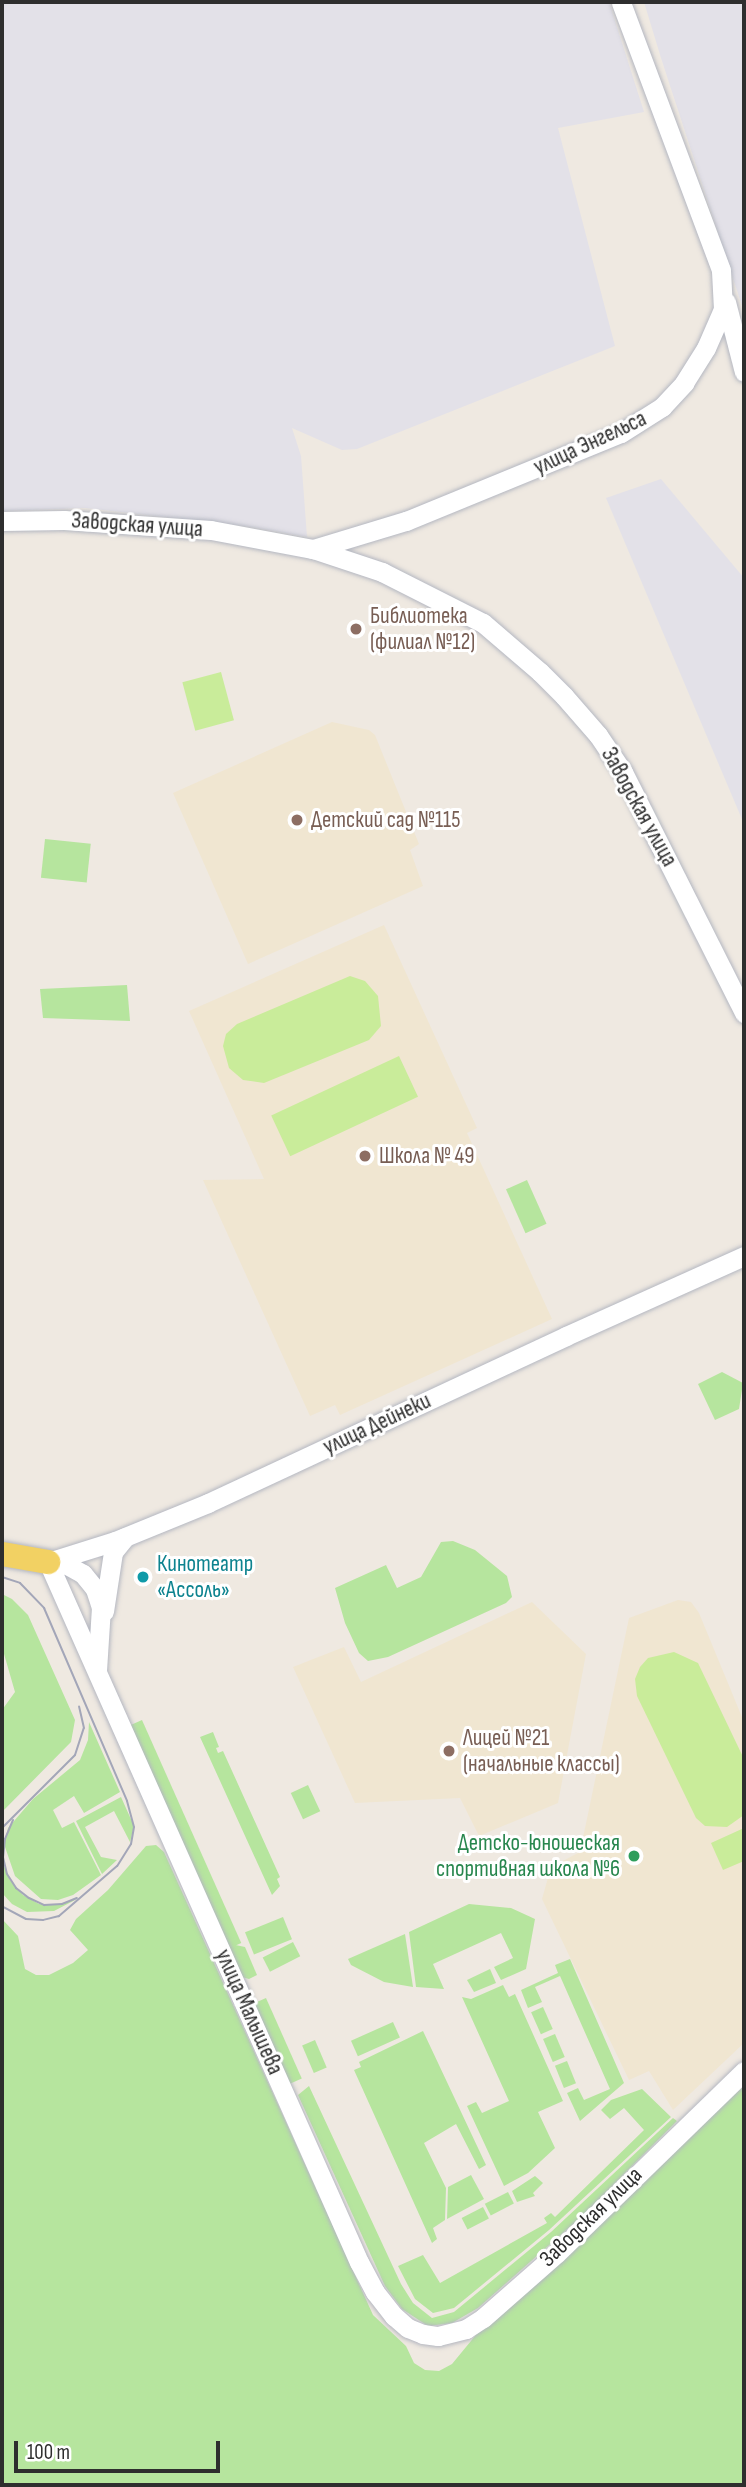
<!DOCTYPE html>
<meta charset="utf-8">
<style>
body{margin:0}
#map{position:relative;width:746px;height:2487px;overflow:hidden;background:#efe9e1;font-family:"Sofia Sans Condensed",sans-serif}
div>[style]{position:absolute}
.industrial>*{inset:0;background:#e3e1e8}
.education>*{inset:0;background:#f0e6d1}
.green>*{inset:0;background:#b6e59e;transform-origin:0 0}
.pitch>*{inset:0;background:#c9ec9a;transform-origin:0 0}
.roads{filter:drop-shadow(0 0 2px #b4b7c1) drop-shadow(0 0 2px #b4b7c1)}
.minor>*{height:19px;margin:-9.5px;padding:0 9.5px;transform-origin:9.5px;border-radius:9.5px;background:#fff}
.major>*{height:24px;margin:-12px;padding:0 12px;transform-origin:12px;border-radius:12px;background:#f2d163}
.tram>*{height:2px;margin:-1px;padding:0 1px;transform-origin:1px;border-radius:1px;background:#a3a6b8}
.dots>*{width:19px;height:19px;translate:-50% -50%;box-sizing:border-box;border:4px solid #fff;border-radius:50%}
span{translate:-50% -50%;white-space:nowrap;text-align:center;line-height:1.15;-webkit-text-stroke:6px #fff;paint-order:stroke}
.street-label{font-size:23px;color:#2e2e2e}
.education-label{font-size:23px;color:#785e54}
.left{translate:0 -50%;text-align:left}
.culture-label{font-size:23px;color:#0d838f}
.leisure-label{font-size:23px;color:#27864d}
.right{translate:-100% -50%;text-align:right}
.frame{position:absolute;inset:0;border:4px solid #2e2e2e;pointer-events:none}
.scale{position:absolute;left:14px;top:2441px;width:206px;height:32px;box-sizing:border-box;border:4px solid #2e2e2e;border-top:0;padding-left:9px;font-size:21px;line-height:24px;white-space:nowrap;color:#2e2e2e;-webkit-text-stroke:5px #fff;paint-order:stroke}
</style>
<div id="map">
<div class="industrial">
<div style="clip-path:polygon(2px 2px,609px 2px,644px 112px,558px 128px,615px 346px,357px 449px,342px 450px,292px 428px,301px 456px,307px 537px,245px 526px,85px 508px,2px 511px)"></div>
<div style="clip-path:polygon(644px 2px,744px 2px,744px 312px,661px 58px)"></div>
<div style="clip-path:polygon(661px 479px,744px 578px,744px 824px,606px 498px)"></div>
</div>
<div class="education">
<div style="clip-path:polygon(332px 722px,369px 730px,375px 735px,419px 844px,410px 850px,423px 886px,248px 964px,173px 793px)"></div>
<div style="clip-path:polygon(384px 925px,477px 1128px,467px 1133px,552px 1319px,340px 1415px,335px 1405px,310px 1416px,203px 1180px,264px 1179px,189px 1011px)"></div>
<div style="clip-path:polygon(678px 1600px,691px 1602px,699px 1613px,744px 1722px,744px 2043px,673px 2110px,649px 2071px,629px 2080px,542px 1899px,551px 1867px,580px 1852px,629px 1618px)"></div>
<div style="clip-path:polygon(532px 1602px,586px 1654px,558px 1803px,479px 1836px,460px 1798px,355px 1803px,293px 1667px,344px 1647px,361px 1682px)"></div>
</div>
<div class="green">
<div style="left:45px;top:839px;width:46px;height:39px;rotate:6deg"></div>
<div style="clip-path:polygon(127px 985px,130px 1021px,43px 1018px,40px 989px)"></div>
<div style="left:527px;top:1180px;width:48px;height:23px;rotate:66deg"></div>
<div style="clip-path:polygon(722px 1372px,743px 1383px,739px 1409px,715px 1420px,698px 1384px)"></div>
<div style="clip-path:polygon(453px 1541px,475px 1550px,507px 1576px,512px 1597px,506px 1603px,388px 1657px,368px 1661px,359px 1653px,345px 1623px,335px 1588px,386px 1565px,397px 1588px,421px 1577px,441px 1542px)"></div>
<div style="clip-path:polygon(2px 1594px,12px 1599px,28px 1615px,75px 1720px,71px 1742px,2px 1812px,2px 1710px,15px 1692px,2px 1647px)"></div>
<div style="left:142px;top:1720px;width:244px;height:16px;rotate:66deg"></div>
<div style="clip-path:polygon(89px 1722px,120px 1792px,84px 1813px,74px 1796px,53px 1810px,62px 1828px,74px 1822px,101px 1875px,73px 1895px,58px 1900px,41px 1899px,15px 1876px,4px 1844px,8px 1828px,33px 1799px,80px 1760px,88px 1740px)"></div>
<div style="clip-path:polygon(213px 1732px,219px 1747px,216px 1748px,218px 1753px,223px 1751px,280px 1877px,277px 1879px,280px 1886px,272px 1895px,200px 1737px)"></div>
<div style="left:308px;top:1785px;width:29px;height:19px;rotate:65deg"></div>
<div style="clip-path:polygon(121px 1797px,134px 1826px,130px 1842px,114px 1811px,85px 1827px,101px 1857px,117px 1860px,102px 1874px,76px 1821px)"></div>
<div style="clip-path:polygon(156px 1845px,164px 1852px,373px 2315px,406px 2346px,414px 2363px,425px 2370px,439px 2371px,452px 2364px,480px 2330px,744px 2086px,744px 2485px,2px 2485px,2px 1919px,18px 1936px,25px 1969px,36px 1975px,49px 1975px,73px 1963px,88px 1950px,70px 1930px,76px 1919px,108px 1890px,146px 1846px)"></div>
<div style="clip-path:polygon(2px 1861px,10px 1880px,23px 1895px,39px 1904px,56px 1905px,77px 1899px,54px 1911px,27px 1912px,12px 1904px,2px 1893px)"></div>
<div style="clip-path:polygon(469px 1904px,511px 1908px,535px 1919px,526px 1969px,501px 1980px,494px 1967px,513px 1958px,501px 1933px,433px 1964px,444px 1989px,416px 1987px,409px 1932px)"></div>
<div style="left:283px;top:1917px;width:24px;height:41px;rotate:68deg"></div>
<div style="clip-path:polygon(405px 1934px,413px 1987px,384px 1982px,351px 1965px,348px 1959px)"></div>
<div style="left:293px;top:1942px;width:16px;height:34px;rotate:63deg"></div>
<div style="clip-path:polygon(226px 1943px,245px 1947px,257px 1975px,249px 1979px,242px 1977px)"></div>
<div style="clip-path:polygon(570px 1959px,624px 2083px,580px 2121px,567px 2093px,578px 2088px,584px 2100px,610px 2089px,560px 1976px,535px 1987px,542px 2002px,528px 2008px,521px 1990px,558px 1973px,555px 1965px)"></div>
<div style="clip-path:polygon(490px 1969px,496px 1983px,474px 1992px,467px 1980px)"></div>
<div style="clip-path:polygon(503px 1985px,509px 1997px,515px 1994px,563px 2101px,538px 2112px,555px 2148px,528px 2173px,504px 2186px,467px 2106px,476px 2102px,482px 2113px,509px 2101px,462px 1997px,471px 1999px)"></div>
<div style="left:266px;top:1998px;width:88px;height:13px;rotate:66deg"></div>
<div style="left:543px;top:2007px;width:24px;height:13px;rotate:66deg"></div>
<div style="left:393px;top:2022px;width:17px;height:46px;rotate:66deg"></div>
<div style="clip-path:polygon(423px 2031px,486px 2165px,479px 2169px,456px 2124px,424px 2143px,446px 2188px,445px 2220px,433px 2228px,437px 2239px,432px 2243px,354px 2070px,361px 2067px,359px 2062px)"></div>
<div style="left:555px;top:2034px;width:25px;height:13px;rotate:67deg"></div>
<div style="left:315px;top:2040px;width:30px;height:14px;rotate:67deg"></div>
<div style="left:567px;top:2061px;width:24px;height:13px;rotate:68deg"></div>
<div style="clip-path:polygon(309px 2086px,401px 2284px,413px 2303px,432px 2318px,454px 2312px,551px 2232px,673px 2118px,677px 2121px,582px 2216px,478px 2308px,452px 2323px,428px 2326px,402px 2309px,385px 2286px,298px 2095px)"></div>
<div style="clip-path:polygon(642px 2089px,671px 2117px,549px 2230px,454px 2308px,433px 2313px,415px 2299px,398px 2266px,423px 2255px,440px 2283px,547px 2223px,544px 2218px,551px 2213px,555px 2217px,644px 2130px,624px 2108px,610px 2119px,601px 2110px,611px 2100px)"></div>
<div style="clip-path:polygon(471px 2175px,484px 2199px,447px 2219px,448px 2187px)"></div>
<div style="clip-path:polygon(535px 2176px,543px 2183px,533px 2193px,535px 2196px,517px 2202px,512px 2191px)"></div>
<div style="left:508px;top:2192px;width:13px;height:26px;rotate:63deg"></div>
<div style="left:483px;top:2207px;width:13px;height:24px;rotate:63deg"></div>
</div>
<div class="pitch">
<div style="left:221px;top:672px;width:50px;height:40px;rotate:75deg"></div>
<div style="clip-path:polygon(350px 976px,365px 981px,378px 996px,381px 1026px,369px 1040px,264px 1083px,243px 1080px,229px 1068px,223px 1046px,226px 1034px,237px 1024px)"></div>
<div style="left:399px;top:1056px;width:45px;height:141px;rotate:65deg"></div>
<div style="clip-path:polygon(674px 1652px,698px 1663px,744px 1759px,744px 1815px,727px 1827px,705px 1826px,696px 1818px,637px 1696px,635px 1679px,640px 1667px,648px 1658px)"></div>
<div style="clip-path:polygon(744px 1828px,744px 1861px,723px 1870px,711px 1843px)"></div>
</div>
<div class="roads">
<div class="minor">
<div style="left:726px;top:302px;width:72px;rotate:75.6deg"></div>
<div style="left:2px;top:521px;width:62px;rotate:-0.9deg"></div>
<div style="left:64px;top:520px;width:147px;rotate:3.9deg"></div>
<div style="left:211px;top:530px;width:104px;rotate:10.6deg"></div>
<div style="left:313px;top:549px;width:73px;rotate:18.4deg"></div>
<div style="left:382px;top:572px;width:113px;rotate:26.8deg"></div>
<div style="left:483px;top:623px;width:75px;rotate:40.7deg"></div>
<div style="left:540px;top:672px;width:34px;rotate:45deg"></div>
<div style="left:564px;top:696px;width:52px;rotate:48.9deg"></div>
<div style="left:598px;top:735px;width:45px;rotate:56deg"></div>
<div style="left:623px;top:772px;width:270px;rotate:63.3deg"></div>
<div style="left:313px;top:549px;width:97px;rotate:-16.8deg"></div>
<div style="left:406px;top:521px;width:232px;rotate:-22.3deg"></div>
<div style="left:621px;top:433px;width:49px;rotate:-32.4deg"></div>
<div style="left:662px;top:407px;width:33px;rotate:-47deg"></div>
<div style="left:684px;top:383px;width:41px;rotate:-57.8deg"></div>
<div style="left:706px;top:348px;width:43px;rotate:-66.4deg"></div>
<div style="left:723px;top:309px;width:39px;rotate:-93deg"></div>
<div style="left:721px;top:270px;width:286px;rotate:-110.5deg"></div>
<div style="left:48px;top:1562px;width:766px;rotate:66.05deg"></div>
<div style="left:359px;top:2262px;width:34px;rotate:62deg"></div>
<div style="left:375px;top:2292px;width:31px;rotate:52deg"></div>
<div style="left:394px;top:2316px;width:18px;rotate:41deg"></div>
<div style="left:408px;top:2328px;width:16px;rotate:22deg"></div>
<div style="left:423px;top:2334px;width:15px;rotate:8deg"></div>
<div style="left:438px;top:2336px;width:29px;rotate:-14deg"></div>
<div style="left:466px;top:2329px;width:20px;rotate:-33deg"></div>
<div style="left:483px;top:2318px;width:98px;rotate:-41.3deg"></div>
<div style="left:557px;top:2253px;width:261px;rotate:-44.2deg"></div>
<div style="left:48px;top:1562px;width:70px;rotate:-17.4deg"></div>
<div style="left:115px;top:1541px;width:100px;rotate:-22.2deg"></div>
<div style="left:208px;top:1503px;width:395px;rotate:-25deg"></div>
<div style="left:566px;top:1336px;width:195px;rotate:-24.2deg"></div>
<div style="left:49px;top:1562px;width:18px;rotate:9deg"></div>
<div style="left:67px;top:1565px;width:18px;rotate:29deg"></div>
<div style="left:83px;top:1574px;width:19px;rotate:51deg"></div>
<div style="left:95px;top:1589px;width:19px;rotate:72deg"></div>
<div style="left:101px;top:1607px;width:63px;rotate:93.6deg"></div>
<div style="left:104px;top:1611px;width:60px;rotate:-81.3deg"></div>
<div style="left:113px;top:1552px;width:19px;rotate:-51deg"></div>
</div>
<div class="major">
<div style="left:2px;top:1554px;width:47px;rotate:9.9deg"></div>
</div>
</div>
<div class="tram">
<div style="left:2px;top:1577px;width:19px;rotate:18deg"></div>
<div style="left:20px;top:1583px;width:35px;rotate:46deg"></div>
<div style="left:44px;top:1608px;width:210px;rotate:66.7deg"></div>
<div style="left:127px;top:1801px;width:27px;rotate:75deg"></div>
<div style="left:134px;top:1827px;width:17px;rotate:100deg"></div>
<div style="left:131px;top:1844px;width:26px;rotate:122deg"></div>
<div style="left:117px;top:1866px;width:77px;rotate:139.2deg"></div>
<div style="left:59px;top:1916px;width:16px;rotate:166deg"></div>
<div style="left:43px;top:1920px;width:17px;rotate:-177deg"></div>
<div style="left:26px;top:1919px;width:27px;rotate:-152deg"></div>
<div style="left:13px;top:1820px;width:21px;rotate:113deg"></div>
<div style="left:5px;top:1839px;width:18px;rotate:96deg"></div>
<div style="left:3px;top:1857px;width:17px;rotate:77deg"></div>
<div style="left:7px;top:1874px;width:17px;rotate:57deg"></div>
<div style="left:16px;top:1888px;width:16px;rotate:38deg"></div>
<div style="left:29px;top:1898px;width:17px;rotate:25deg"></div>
<div style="left:44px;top:1905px;width:18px;rotate:-3deg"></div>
<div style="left:62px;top:1904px;width:16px;rotate:-22deg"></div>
<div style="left:2px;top:1828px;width:103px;rotate:-45deg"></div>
<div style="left:75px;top:1755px;width:28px;rotate:-72deg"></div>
<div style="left:84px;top:1728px;width:22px;rotate:-103deg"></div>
</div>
<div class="dots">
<div style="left:356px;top:629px;background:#8d6e63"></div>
<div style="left:297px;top:820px;background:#8d6e63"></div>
<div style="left:365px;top:1156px;background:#8d6e63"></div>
<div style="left:143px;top:1577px;background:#0f9aa8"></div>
<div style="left:449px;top:1751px;background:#8d6e63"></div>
<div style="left:634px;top:1856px;background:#2e9e5b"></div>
</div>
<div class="street-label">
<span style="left:590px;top:443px;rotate:-25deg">улица Энгельса</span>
<span style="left:137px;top:525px;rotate:4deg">Заводская улица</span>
<span style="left:639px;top:807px;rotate:61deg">Заводская улица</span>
<span style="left:377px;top:1424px;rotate:-25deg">улица Дейнеки</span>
<span style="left:249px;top:2012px;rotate:66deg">улица Малышева</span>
<span style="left:591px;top:2217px;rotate:-44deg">Заводская улица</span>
</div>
<div class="education-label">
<span class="left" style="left:370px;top:629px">Библиотека<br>(филиал №12)</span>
<span class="left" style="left:311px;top:820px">Детский сад №115</span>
<span class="left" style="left:379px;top:1156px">Школа № 49</span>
<span class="left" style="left:463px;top:1751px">Лицей №21<br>(начальные классы)</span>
</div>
<div class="culture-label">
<span class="left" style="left:157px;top:1577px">Кинотеатр<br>«Ассоль»</span>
</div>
<div class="leisure-label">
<span class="right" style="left:620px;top:1856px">Детско-юношеская<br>спортивная школа №6</span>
</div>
<div class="frame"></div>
<div class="scale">100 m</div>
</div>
